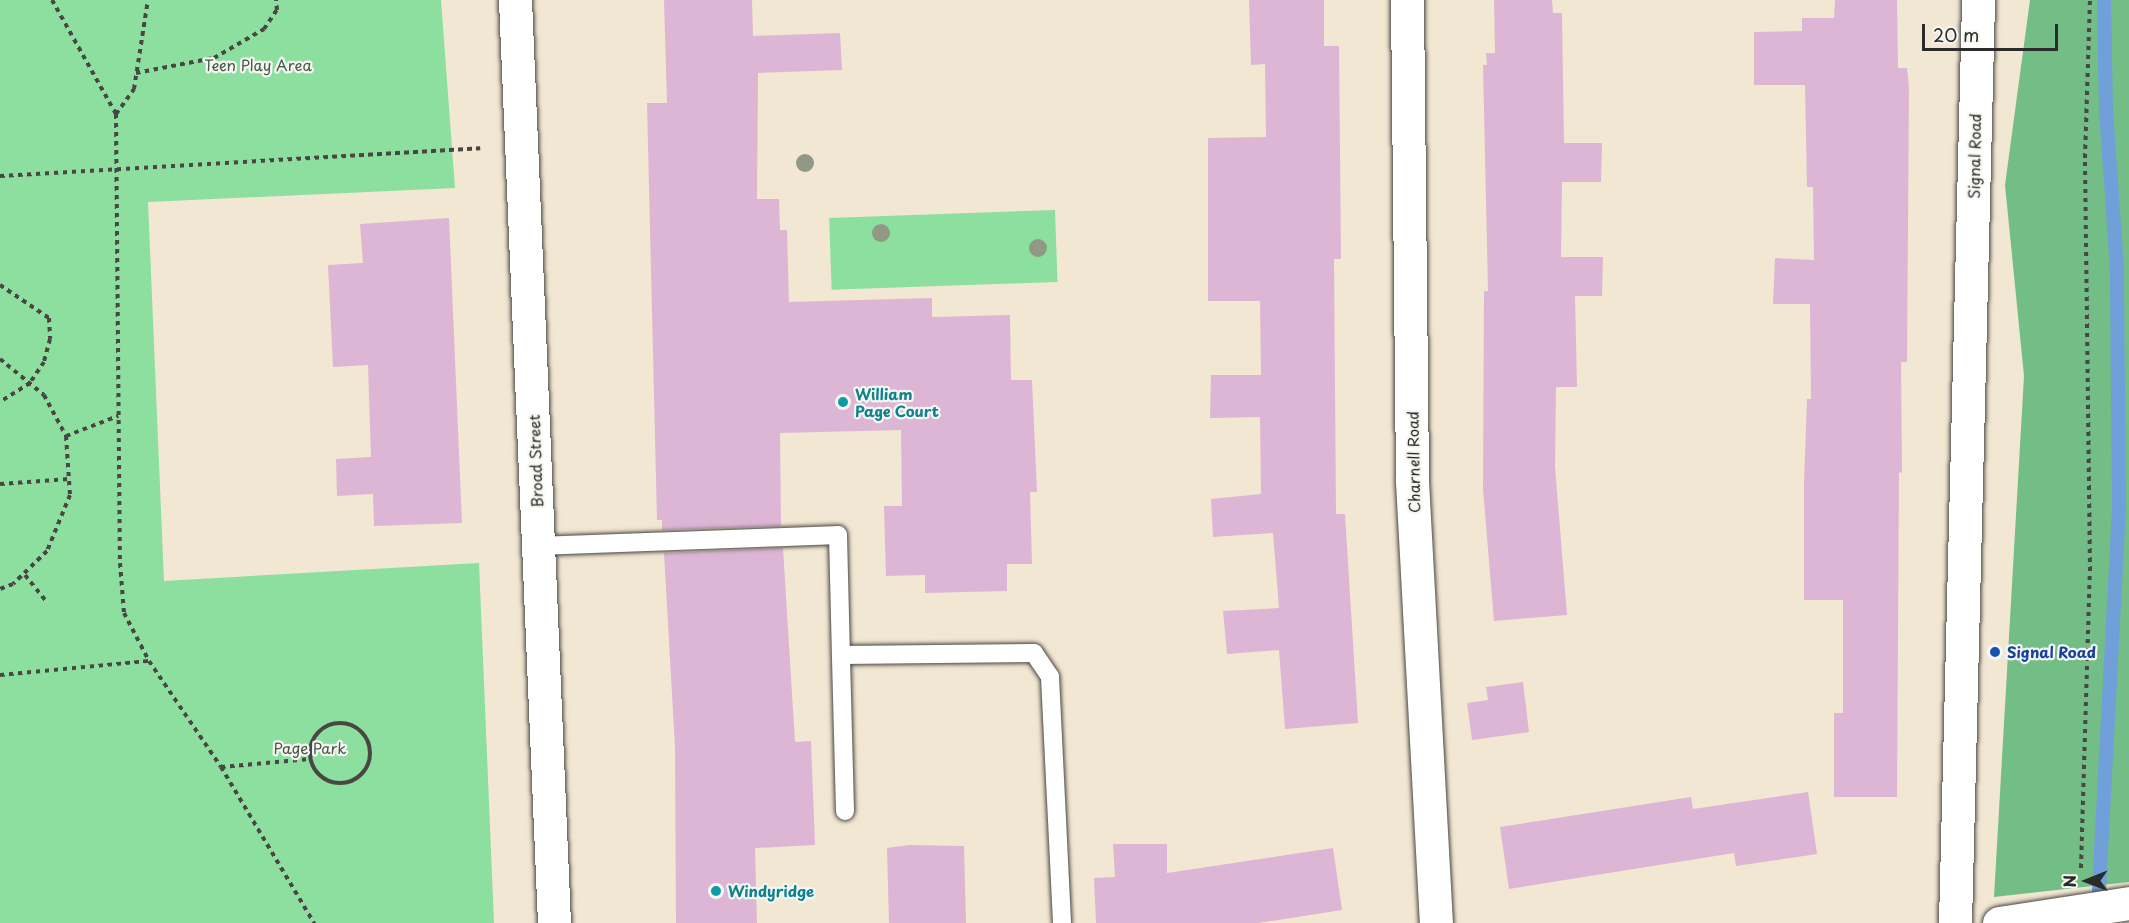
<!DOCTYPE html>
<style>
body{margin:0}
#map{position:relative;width:2129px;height:923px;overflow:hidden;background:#f2e7d2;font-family:"Playpen Sans",sans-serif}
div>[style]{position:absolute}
.green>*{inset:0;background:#8ddfa0;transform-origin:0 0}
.forest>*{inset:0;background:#72be86}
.stream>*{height:14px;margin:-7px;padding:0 7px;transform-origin:7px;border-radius:7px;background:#709fd9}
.building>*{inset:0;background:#ddb5d5}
.path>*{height:4px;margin-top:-2px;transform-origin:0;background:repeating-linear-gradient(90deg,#494744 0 4.5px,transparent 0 9px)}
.path>.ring{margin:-2px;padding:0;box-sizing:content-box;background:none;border:4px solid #494744;border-radius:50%}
.roads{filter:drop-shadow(0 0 2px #494744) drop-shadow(0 0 2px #494744)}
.lane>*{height:18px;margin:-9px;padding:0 9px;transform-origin:9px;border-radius:9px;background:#fff}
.street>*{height:33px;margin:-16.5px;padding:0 16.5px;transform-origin:16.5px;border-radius:16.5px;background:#fff}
.secondary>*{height:33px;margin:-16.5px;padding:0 16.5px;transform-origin:16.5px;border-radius:16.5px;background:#fff}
.bridges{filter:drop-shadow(0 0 2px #494744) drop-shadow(0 0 2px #494744)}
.primary-bridge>*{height:33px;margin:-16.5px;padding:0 16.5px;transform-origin:16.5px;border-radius:16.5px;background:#fff}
.trees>*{width:18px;height:18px;margin:-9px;border-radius:50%;background:#929886}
.dots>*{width:16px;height:16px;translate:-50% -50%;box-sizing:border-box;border:3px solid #f6f6f2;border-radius:50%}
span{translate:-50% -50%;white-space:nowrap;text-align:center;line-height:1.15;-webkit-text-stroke:4.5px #f6f6f2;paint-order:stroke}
.park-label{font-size:15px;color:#445848}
.street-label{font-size:15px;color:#2b2b2b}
.culture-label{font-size:15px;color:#0d838f;font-weight:700}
.left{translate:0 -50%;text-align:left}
.transit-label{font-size:15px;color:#164399;font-weight:700}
.north{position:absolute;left:2057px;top:851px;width:60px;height:60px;-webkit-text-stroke:4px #f6f6f2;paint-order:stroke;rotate:269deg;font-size:16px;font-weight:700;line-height:24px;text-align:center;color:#2b2b2b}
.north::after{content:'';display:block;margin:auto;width:21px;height:27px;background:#2b2b2b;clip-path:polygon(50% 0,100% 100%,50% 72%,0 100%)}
.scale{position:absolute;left:1922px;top:24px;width:136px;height:27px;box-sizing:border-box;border:3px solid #2b2b2b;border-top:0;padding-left:8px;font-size:18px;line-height:21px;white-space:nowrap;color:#2b2b2b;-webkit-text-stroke:4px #f6f6f2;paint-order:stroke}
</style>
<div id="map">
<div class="green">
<div style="clip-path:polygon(0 0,441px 0,455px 188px,148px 202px,164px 581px,479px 563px,494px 923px,0 923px)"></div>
<div style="left:1055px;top:210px;width:72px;height:226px;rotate:88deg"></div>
</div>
<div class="forest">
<div style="clip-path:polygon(2030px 0,2129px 0,2129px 882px,1994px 897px,2024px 376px,2005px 185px)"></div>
</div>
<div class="stream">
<div style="left:2098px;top:909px;width:401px;rotate:-87deg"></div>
<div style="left:2119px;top:509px;width:241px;rotate:-90.5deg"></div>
<div style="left:2117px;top:268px;width:156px;rotate:-94deg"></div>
<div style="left:2106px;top:112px;width:112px;rotate:-91deg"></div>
</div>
<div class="building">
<div style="clip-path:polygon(664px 0,752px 0,753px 36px,840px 33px,842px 70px,758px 73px,757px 199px,779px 199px,780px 230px,787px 230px,789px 302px,932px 298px,932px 317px,1010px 315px,1011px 380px,1032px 380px,1037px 492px,1030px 492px,1032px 564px,1007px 564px,1007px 591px,925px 593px,925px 575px,886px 576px,884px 506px,902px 506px,901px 430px,780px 433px,781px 526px,662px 530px,662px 520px,657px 520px,647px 103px,667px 103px)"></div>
<div style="clip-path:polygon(1249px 0,1324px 0,1324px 46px,1339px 46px,1341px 259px,1334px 259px,1336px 514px,1345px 514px,1358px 723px,1285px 729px,1279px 650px,1227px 654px,1223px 611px,1279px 608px,1273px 533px,1213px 537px,1211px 499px,1261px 494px,1260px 417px,1210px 418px,1211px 375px,1261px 375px,1260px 301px,1208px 301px,1208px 138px,1266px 137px,1265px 64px,1251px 65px)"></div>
<div style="clip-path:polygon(1494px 0,1552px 0,1553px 13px,1562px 13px,1564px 143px,1602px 143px,1601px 182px,1562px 182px,1561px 257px,1603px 257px,1602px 296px,1575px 296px,1577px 387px,1556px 387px,1555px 467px,1567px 615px,1494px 621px,1483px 489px,1484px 291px,1488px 291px,1483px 65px,1487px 65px,1486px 53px,1495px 53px)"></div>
<div style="clip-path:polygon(1835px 0,1897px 0,1898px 68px,1907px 68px,1909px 87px,1907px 362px,1901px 362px,1902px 473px,1899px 472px,1897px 797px,1834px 797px,1834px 713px,1843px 713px,1843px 600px,1804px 600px,1804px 483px,1807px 399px,1811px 399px,1810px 304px,1773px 304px,1775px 258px,1814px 260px,1813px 187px,1807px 187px,1805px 85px,1754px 85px,1754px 32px,1802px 31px,1802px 18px,1834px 18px)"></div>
<div style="clip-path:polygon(449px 218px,462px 523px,374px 526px,373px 494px,337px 496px,336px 459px,371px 457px,368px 365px,333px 367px,328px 265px,363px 263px,360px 224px)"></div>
<div style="clip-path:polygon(783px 548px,795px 742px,811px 741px,815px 845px,755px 848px,757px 923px,676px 923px,675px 747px,664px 553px)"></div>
<div style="clip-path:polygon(1523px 682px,1529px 732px,1472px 740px,1467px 703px,1488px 700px,1486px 687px)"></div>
<div style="clip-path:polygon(1808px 792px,1817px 854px,1736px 866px,1734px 853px,1509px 889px,1500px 827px,1691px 797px,1693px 809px)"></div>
<div style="clip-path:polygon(1113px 844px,1167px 844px,1167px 873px,1333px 848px,1342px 910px,1258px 923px,1096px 923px,1094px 878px,1115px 877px)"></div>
<div style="clip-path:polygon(909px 845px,964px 846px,966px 923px,889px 923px,887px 848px)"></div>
</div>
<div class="path">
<div style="left:52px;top:0;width:131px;rotate:60.7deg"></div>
<div style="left:116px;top:114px;width:449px;rotate:89.5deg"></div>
<div style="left:120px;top:563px;width:50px;rotate:85.4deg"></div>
<div style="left:124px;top:613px;width:54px;rotate:62.5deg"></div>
<div style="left:149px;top:661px;width:128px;rotate:55.8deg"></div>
<div style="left:221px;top:767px;width:182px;rotate:59.2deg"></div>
<div style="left:136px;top:73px;width:79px;rotate:-10.9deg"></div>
<div style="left:214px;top:58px;width:58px;rotate:-30.1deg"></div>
<div style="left:264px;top:29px;width:23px;rotate:-56deg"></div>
<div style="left:277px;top:10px;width:10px;rotate:-96deg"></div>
<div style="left:116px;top:114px;width:31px;rotate:-54deg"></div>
<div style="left:134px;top:89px;width:90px;rotate:-81.1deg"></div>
<div style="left:0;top:176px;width:481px;rotate:-3.3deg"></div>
<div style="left:0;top:285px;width:59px;rotate:34deg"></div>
<div style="left:49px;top:318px;width:21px;rotate:87deg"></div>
<div style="left:50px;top:339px;width:24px;rotate:105deg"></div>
<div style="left:44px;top:362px;width:25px;rotate:124deg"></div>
<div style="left:30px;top:383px;width:36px;rotate:148deg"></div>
<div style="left:0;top:359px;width:57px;rotate:39.3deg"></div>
<div style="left:44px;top:395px;width:47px;rotate:61.8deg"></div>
<div style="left:66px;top:436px;width:59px;rotate:86.1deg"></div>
<div style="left:70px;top:495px;width:61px;rotate:112.3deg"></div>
<div style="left:47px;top:551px;width:47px;rotate:135.9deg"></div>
<div style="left:13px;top:584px;width:14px;rotate:159deg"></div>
<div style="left:66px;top:436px;width:56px;rotate:-21deg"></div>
<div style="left:0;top:484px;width:69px;rotate:-4.1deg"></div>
<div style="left:25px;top:575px;width:33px;rotate:51deg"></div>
<div style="left:0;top:675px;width:150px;rotate:-5.4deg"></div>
<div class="ring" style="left:310px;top:723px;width:56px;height:56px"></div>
<div style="left:221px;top:767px;width:89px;rotate:-5.1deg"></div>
<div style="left:2081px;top:868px;width:297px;rotate:-88.3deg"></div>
<div style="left:2090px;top:571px;width:413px;rotate:-90.7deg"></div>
<div style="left:2085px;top:158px;width:158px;rotate:-88.2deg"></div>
</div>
<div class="roads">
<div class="lane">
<div style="left:539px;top:546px;width:299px;rotate:-2.1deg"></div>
<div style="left:838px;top:535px;width:120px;rotate:88.6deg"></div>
<div style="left:845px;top:811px;width:156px;rotate:-91.5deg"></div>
<div style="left:841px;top:655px;width:193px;rotate:-0.6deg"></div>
<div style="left:1034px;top:653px;width:29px;rotate:56deg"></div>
<div style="left:1050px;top:677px;width:246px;rotate:87.2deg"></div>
</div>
<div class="street">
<div style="left:1407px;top:0;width:481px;rotate:89.4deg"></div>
<div style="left:1412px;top:481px;width:443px;rotate:86.9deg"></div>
<div style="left:1955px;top:923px;width:923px;rotate:-88.57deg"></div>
</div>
<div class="secondary">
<div style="left:515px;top:0;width:924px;rotate:87.58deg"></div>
</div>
</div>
<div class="bridges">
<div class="primary-bridge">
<div style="left:1999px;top:923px;width:132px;rotate:-8.7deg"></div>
</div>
</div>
<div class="trees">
<div style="left:805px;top:163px"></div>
<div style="left:881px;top:233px"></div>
<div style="left:1038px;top:248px"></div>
</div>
<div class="dots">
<div style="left:843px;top:402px;background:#0f9aa8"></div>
<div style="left:1995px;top:652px;background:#1a4fb4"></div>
<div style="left:716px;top:891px;background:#0f9aa8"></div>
</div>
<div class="park-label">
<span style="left:258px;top:65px">Teen Play Area</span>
<span style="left:310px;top:748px">Page Park</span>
</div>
<div class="street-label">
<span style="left:1974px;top:156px;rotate:-89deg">Signal Road</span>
<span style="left:535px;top:461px;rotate:-92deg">Broad Street</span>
<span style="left:1413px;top:462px;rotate:-91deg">Charnell Road</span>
</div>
<div class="culture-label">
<span class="left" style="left:855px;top:402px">William<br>Page Court</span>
<span class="left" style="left:728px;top:891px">Windyridge</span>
</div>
<div class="transit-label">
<span class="left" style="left:2007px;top:652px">Signal Road</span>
</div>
<div class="north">N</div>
<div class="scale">20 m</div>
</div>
